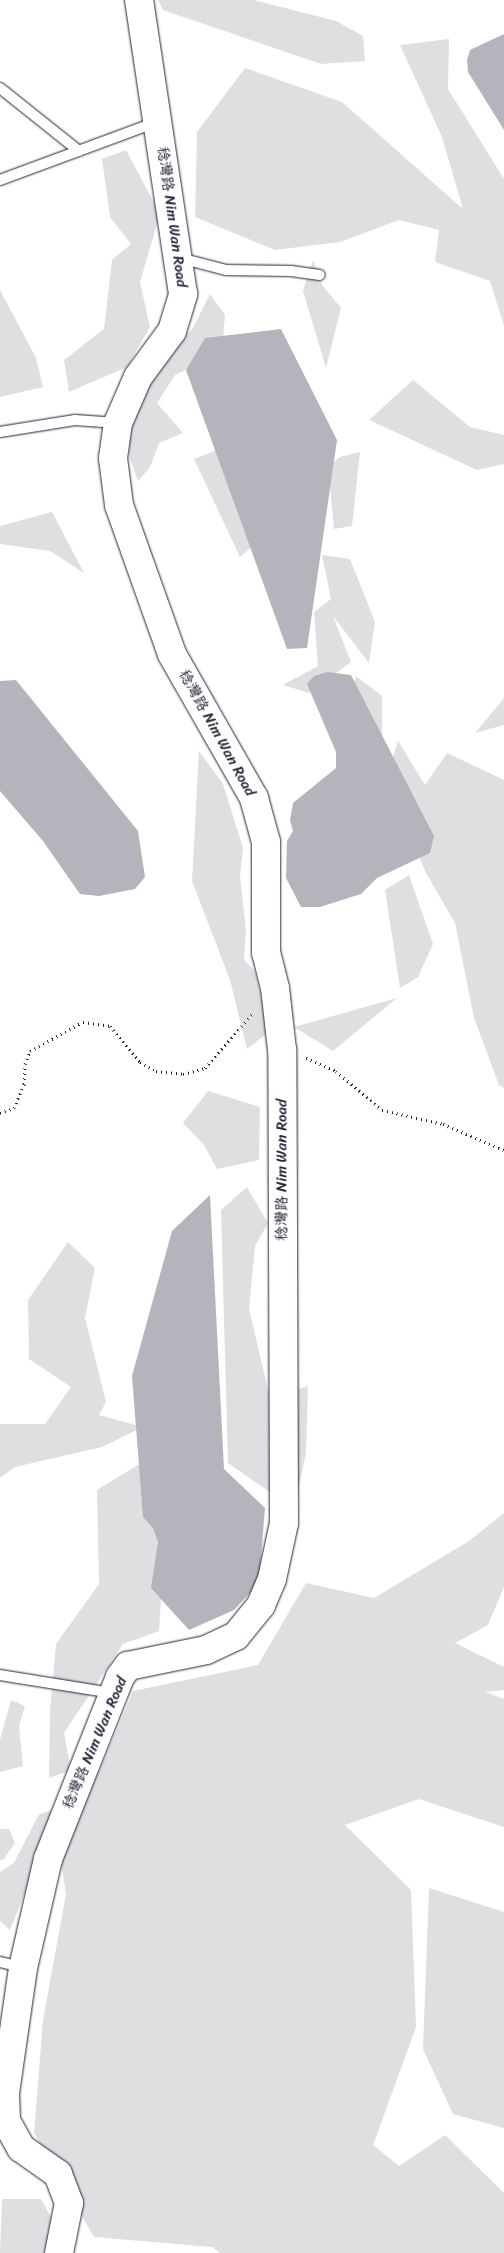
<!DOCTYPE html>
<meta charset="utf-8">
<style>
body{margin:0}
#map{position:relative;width:504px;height:2253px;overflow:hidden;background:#fff;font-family:Sriracha,"LXGW WenKai TC",sans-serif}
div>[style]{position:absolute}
.green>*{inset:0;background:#dfdfe2}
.water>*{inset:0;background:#b4b4bc}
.path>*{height:3px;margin-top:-1.5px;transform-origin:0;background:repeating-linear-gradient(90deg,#22223b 0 1px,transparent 0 5px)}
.roads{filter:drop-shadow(0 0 1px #22223b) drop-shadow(0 0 1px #22223b)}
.lane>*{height:10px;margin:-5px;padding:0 5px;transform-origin:5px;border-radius:5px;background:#fff}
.secondary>*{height:28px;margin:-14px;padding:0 14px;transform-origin:14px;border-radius:14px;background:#fff}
span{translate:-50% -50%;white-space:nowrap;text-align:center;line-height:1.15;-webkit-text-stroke:4px #fff;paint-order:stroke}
.street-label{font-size:15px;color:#22223b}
</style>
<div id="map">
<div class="green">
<div style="clip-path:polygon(158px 0,254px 0,336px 21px,363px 36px,365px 61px,321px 64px,163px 10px)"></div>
<div style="clip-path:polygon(449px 39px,448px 89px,504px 179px,504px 326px,490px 281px,435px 262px,439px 230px,399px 220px,340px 242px,275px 250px,195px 217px,197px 132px,245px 68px,342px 102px,463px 209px,442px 137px,400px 45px)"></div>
<div style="clip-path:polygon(126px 150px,160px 214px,140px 282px,150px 327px,127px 367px,69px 392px,64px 360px,104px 329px,112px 260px,131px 244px,110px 217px,102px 159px)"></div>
<div style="clip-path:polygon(313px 260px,322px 285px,341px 308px,326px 368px,303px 291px)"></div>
<div style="clip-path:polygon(0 290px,36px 358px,43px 387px,0 397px)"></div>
<div style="clip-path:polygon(210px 294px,225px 315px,222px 351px,175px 375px,157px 403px,183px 433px,159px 443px,150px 467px,138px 481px,130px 459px,124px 398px,193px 328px)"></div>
<div style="clip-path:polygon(413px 380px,470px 427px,504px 435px,504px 464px,477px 470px,369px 420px)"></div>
<div style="clip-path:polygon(220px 449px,254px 545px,240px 557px,194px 459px)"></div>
<div style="clip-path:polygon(360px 452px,352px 526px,334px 529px,328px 466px,340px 457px)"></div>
<div style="clip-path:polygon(52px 512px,84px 573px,50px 551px,0 544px,0 526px)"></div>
<div style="clip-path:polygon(322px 555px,350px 559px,375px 622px,369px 663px,333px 616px,351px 662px,309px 693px,283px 685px,318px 666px,314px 612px,331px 599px)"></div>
<div style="clip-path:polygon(356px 676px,382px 696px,382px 742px,342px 733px)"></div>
<div style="clip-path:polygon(504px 698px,504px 725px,475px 733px)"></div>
<div style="clip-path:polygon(398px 741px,425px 785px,447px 753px,504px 780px,504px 1088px,499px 1085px,474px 1018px,455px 923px,426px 873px,386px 778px)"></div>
<div style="clip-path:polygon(199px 751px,223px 784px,243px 848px,240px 876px,246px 930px,244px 960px,255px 971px,270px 1031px,247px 1049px,230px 980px,192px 881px)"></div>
<div style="clip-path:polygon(409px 875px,433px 944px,418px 977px,400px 988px,385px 890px)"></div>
<div style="clip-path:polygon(397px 998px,333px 1051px,294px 1027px)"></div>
<div style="clip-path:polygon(208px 1091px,260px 1107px,259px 1160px,217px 1169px,204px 1145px,183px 1123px)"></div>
<div style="clip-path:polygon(247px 1187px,268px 1223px,255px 1246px,249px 1309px,270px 1398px,308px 1386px,306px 1453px,294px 1509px,228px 1463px,221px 1210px)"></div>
<div style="clip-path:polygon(68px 1242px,95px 1268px,85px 1318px,106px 1402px,99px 1415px,143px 1427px,102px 1447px,15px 1467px,0 1478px,0 1424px,45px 1424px,71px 1387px,29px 1359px,28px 1300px)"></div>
<div style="clip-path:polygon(146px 1460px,166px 1523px,159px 1631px,123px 1644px,64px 1733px,71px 1770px,49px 1778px,50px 1711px,56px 1644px,99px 1584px,97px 1490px)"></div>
<div style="clip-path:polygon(504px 1513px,504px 1587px,488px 1625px,455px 1643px,504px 1667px,504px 1690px,485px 1692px,504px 1699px,504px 1827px,419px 1799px,345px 1825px,411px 1890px,416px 2027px,373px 2145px,399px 2166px,445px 2135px,504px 2193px,504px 2253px,220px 2253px,212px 2247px,94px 2237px,34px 2133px,43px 2020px,66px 1894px,61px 1862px,72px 1782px,99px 1772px,133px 1691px,258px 1665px,306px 1583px,374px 1598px,469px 1541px)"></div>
<div style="clip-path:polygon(11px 1700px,25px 1706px,19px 1726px,23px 1766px,0 1772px,0 1740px)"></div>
<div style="clip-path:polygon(59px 1808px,10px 1930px,0 1921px,0 1872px,14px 1863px,39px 1814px)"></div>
<div style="clip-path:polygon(0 1829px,9px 1829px,15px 1843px,3px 1860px,0 1860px)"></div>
<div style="clip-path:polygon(429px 1888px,504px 1912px,504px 2128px,453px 2114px,423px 2049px)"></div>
<div style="clip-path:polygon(2px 2199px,41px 2199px,71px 2253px,0 2253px)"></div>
</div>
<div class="water">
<div style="clip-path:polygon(504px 34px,504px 130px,468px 72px,467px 60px,470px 50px)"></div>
<div style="clip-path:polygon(281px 329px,337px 440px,307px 648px,287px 649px,186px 370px,205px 338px)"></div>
<div style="clip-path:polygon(327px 672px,351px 675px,434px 836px,430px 853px,377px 878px,361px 894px,320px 907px,301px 907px,286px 878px,287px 841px,293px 831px,290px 820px,293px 803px,336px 768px,336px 752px,307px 684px,314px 676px)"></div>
<div style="clip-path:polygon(16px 680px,138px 831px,145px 877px,135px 889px,99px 896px,80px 894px,43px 841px,0 791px,0 681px)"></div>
<div style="clip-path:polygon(210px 1195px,224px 1469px,265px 1508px,259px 1583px,234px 1610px,189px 1630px,151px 1588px,158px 1542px,153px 1528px,143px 1517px,132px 1376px,172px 1231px)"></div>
</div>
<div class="path">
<div style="left:306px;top:1058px;width:33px;rotate:23deg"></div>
<div style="left:336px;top:1071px;width:60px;rotate:40.3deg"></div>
<div style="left:382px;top:1110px;width:63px;rotate:12.9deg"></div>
<div style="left:443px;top:1124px;width:66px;rotate:23.1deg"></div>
<div style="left:0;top:1113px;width:15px;rotate:-20deg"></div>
<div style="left:14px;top:1108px;width:26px;rotate:-67deg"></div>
<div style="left:24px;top:1084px;width:20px;rotate:-87deg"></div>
<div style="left:25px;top:1064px;width:14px;rotate:-69deg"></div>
<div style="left:30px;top:1051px;width:60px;rotate:-28.7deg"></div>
<div style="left:83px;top:1022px;width:27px;rotate:8deg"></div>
<div style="left:110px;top:1026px;width:47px;rotate:50.2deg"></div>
<div style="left:140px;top:1062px;width:18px;rotate:29deg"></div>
<div style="left:156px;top:1071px;width:27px;rotate:6deg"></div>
<div style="left:183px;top:1074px;width:23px;rotate:-15deg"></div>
<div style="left:205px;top:1068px;width:73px;rotate:-48.9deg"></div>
</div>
<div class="roads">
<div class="lane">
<div style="left:0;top:88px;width:101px;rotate:38.6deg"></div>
<div style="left:0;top:180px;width:167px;rotate:-20.3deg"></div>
<div style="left:180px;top:258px;width:48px;rotate:14.6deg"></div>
<div style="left:226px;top:270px;width:65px;rotate:0.9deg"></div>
<div style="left:291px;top:271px;width:29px;rotate:8deg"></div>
<div style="left:0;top:432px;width:76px;rotate:-9.1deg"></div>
<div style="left:75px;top:420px;width:43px;rotate:4deg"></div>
<div style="left:0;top:1675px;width:114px;rotate:9.1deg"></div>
<div style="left:0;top:1962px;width:23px;rotate:13deg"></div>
</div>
<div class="secondary">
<div style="left:59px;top:2253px;width:51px;rotate:-78.7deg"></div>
<div style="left:69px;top:2203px;width:31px;rotate:-111deg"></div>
<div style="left:58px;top:2174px;width:45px;rotate:-144.9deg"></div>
<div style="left:21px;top:2148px;width:31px;rotate:-119deg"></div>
<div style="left:6px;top:2121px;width:28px;rotate:-92deg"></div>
<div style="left:5px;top:2093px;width:126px;rotate:-81.8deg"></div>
<div style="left:23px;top:1968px;width:112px;rotate:-77.1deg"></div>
<div style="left:48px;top:1859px;width:196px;rotate:-68.4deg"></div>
<div style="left:120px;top:1677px;width:14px;rotate:-54deg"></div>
<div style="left:128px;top:1666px;width:80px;rotate:-11.6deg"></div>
<div style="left:206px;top:1650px;width:33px;rotate:-25deg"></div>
<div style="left:236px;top:1636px;width:40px;rotate:-51deg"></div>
<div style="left:261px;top:1605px;width:28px;rotate:-67deg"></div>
<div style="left:272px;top:1579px;width:57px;rotate:-77.9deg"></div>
<div style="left:284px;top:1523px;width:473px;rotate:-90.2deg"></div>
<div style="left:282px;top:1050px;width:62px;rotate:-96.4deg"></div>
<div style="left:275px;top:988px;width:36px;rotate:-104deg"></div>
<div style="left:266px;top:953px;width:111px;rotate:-90deg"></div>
<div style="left:266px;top:842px;width:46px;rotate:-105.3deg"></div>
<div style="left:254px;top:798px;width:166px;rotate:-119.7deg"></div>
<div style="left:172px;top:654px;width:158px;rotate:-109.6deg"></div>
<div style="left:119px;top:505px;width:47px;rotate:-97.3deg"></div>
<div style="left:113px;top:458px;width:35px;rotate:-82deg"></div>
<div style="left:118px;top:423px;width:50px;rotate:-66.5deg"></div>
<div style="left:138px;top:377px;width:57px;rotate:-53.5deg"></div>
<div style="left:172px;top:331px;width:39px;rotate:-73deg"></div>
<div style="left:183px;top:294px;width:297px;rotate:-98.5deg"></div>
</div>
</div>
<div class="street-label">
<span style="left:172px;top:217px;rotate:82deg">稔灣路 Nim Wan Road</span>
<span style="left:217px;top:733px;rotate:61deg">稔灣路 Nim Wan Road</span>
<span style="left:282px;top:1170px;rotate:-90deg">稔灣路 Nim Wan Road</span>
<span style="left:95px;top:1743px;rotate:-67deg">稔灣路 Nim Wan Road</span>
</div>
</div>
